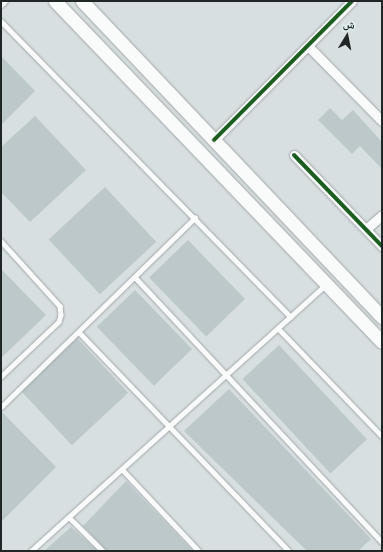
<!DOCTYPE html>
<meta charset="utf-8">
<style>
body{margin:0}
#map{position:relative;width:383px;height:552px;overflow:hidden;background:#d8dfe0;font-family:"IBM Plex Sans","Noto Naskh Arabic",sans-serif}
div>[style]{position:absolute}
.building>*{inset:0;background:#bcc8c9;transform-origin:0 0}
.roads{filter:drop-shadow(0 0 1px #a2a7a8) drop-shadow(0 0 1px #a2a7a8)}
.service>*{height:4.5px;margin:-2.25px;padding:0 2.25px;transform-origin:2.25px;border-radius:2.25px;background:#f9fafa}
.minor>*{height:9px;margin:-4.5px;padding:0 4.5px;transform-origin:4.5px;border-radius:4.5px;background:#f9fafa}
.secondary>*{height:13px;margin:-6.5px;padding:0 6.5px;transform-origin:6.5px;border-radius:6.5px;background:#f9fafa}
.cycleway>*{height:4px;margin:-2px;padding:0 2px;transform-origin:2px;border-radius:2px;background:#1b5e20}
span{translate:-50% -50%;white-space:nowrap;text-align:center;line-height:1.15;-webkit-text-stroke:4px #e1eff1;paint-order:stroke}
.frame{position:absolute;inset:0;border:2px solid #202526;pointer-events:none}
.north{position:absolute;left:327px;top:16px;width:40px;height:40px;-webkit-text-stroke:3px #e1eff1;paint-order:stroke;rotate:10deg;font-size:11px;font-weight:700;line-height:16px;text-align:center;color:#202526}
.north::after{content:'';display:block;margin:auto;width:14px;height:18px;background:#202526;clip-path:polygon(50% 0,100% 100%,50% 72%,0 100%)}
</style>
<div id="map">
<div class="building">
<div style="clip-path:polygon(1px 56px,35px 91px,1px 125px)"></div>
<div style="clip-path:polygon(330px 108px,342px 120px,353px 110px,382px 142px,382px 169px,360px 146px,352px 154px,318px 120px)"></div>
<div style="clip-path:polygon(35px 116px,86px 170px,30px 222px,1px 192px,1px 147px)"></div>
<div style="left:105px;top:187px;width:75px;height:77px;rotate:47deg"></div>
<div style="left:188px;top:240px;width:82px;height:54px;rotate:46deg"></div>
<div style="clip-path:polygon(1px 269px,46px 315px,1px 358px)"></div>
<div style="left:135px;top:290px;width:82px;height:53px;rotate:46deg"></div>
<div style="left:77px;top:338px;width:75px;height:77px;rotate:47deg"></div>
<div style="left:279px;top:345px;width:129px;height:50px;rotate:47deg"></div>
<div style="clip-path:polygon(229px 389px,371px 539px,358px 551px,307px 551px,184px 431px)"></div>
<div style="clip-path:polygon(1px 411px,56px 467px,1px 522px)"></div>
<div style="clip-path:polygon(126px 481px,193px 551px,107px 551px,83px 526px)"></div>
<div style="clip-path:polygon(71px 527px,98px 551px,44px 551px)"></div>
</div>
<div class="roads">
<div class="service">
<div style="left:1px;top:5px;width:6px;rotate:-45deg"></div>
<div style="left:1px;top:21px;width:414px;rotate:45.6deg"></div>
<div style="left:1px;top:241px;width:88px;rotate:47.8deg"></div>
<div style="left:60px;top:306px;width:9px;rotate:84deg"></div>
<div style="left:61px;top:315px;width:7px;rotate:106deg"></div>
<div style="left:59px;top:322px;width:80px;rotate:136.5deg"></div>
<div style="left:135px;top:277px;width:362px;rotate:47deg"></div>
<div style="left:278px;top:328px;width:150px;rotate:46.1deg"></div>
<div style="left:79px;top:332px;width:303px;rotate:46.2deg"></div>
<div style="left:1px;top:407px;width:271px;rotate:-44.3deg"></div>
<div style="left:122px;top:469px;width:112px;rotate:46.8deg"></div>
<div style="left:69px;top:517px;width:48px;rotate:45deg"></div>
<div style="left:31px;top:551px;width:396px;rotate:-42.1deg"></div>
</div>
<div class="minor">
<div style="left:308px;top:46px;width:105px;rotate:45.4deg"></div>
<div style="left:214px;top:140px;width:196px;rotate:-45.2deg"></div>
<div style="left:294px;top:155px;width:127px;rotate:46deg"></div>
<div style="left:366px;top:229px;width:21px;rotate:-41deg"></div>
</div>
<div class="secondary">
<div style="left:55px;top:1px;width:472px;rotate:46.2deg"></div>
<div style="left:82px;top:1px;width:436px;rotate:46.5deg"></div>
</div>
</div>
<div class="cycleway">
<div style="left:214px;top:140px;width:196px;rotate:-45.2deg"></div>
<div style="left:294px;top:155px;width:127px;rotate:46deg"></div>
</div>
<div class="frame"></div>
<div class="north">ش</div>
</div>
